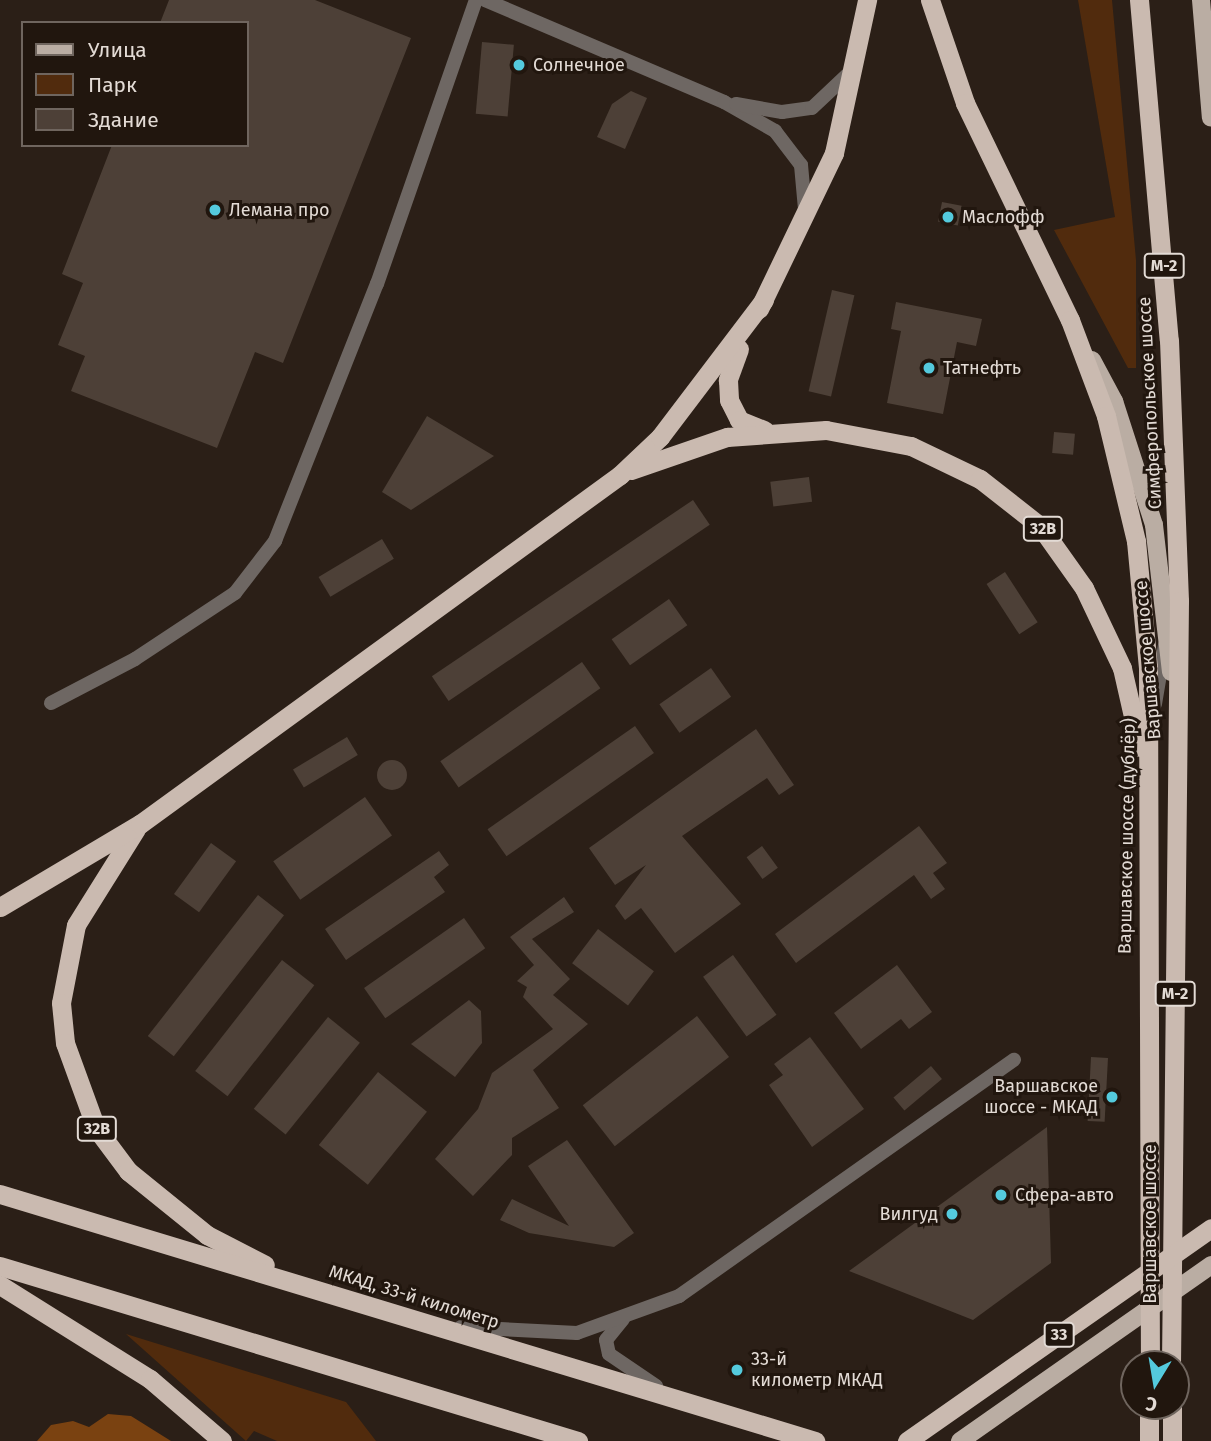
<!DOCTYPE html>
<meta charset="utf-8">
<style>
body{margin:0}
#map{position:relative;width:1211px;height:1441px;overflow:hidden;background:#2b1f17;font-family:"Fira Sans",sans-serif}
div>[style]{position:absolute}
.green>*{inset:0;background:#512b0d}
.forest>*{inset:0;background:#7a4211}
.building>*{inset:0;background:#4d4037;transform-origin:0 0}
.round{border-radius:50%}
.minor>*{height:14px;margin:-7px;padding:0 7px;transform-origin:7px;border-radius:7px;background:#6e6763}
.primary>*{height:18px;margin:-9px;padding:0 9px;transform-origin:9px;border-radius:9px;background:#baada3}
.trunk>*{height:19px;margin:-9.5px;padding:0 9.5px;transform-origin:9.5px;border-radius:9.5px;background:#cabab0}
.dots>*{width:19px;height:19px;translate:-50% -50%;box-sizing:border-box;border:4px solid #21160e;border-radius:50%}
span{translate:-50% -50%;white-space:nowrap;text-align:center;line-height:1.15;-webkit-text-stroke:6px #21160e;paint-order:stroke}
.shield-label span{padding:2px 5px;background:#21160e;border:2px solid;border-radius:5px;-webkit-text-stroke-width:0}
.shield-label{font-size:16px;color:#e3dbd5;font-weight:700}
.poi-label{font-size:18px;color:#e3dbd5}
.left{translate:0 -50%;text-align:left}
.right{translate:-100% -50%;text-align:right}
.street-label{font-size:18px;color:#e3dbd5}
.legend{position:absolute;left:21px;top:21px;width:228px;height:126px;box-sizing:border-box;background:#21160e;border:2px solid #6f655e;margin:0;padding:9px 12px;list-style:none;font-size:21px;color:#e3dbd5}
.legend li{display:flex;align-items:center;gap:14px;height:35px}
.legend b{width:35px;border:2px solid #6f655e}
.north{position:absolute;left:1120px;top:1350px;width:70px;height:70px;box-sizing:border-box;background:#21160e;border:2px solid #6f655e;border-radius:50%;rotate:191deg;font-size:19px;font-weight:700;line-height:28px;text-align:center;color:#e3dbd5}
.north::after{content:'';display:block;margin:auto;width:24px;height:32px;background:#54cadd;clip-path:polygon(50% 0,100% 100%,50% 72%,0 100%)}
</style>
<div id="map">
<div class="green">
<div style="clip-path:polygon(1078px 0,1112px 0,1136px 260px,1136px 368px,1128px 368px,1054px 230px,1115px 217px)"></div>
<div style="clip-path:polygon(126px 1334px,346px 1402px,376px 1441px,277px 1441px,254px 1431px,246px 1441px)"></div>
</div>
<div class="forest">
<div style="clip-path:polygon(108px 1414px,131px 1416px,171px 1441px,37px 1441px,51px 1425px,73px 1421px,89px 1427px)"></div>
</div>
<div class="building">
<div style="clip-path:polygon(169px 0,315px 0,411px 38px,283px 363px,255px 352px,217px 448px,71px 391px,85px 356px,58px 345px,83px 283px,62px 274px,112px 145px,247px 145px,247px 23px,160px 23px)"></div>
<div style="left:482px;top:42px;width:32px;height:72px;rotate:5deg"></div>
<div style="clip-path:polygon(631px 91px,647px 98px,625px 149px,597px 137px,612px 104px)"></div>
<div style="left:942px;top:202px;width:20px;height:20px;rotate:11deg"></div>
<div style="left:832px;top:290px;width:23px;height:104px;rotate:13deg"></div>
<div style="clip-path:polygon(896px 302px,982px 319px,976px 346px,957px 342px,943px 414px,887px 403px,901px 331px,891px 329px)"></div>
<div style="clip-path:polygon(427px 416px,494px 456px,411px 510px,382px 492px)"></div>
<div style="left:1054px;top:432px;width:21px;height:21px;rotate:5deg"></div>
<div style="left:809px;top:477px;width:25px;height:39px;rotate:83deg"></div>
<div style="left:693px;top:500px;width:30px;height:315px;rotate:56deg"></div>
<div style="left:382px;top:539px;width:23px;height:74px;rotate:59deg"></div>
<div style="left:1005px;top:572px;width:60px;height:22px;rotate:57deg"></div>
<div style="left:669px;top:599px;width:32px;height:70px;rotate:55deg"></div>
<div style="left:582px;top:662px;width:32px;height:173px;rotate:55deg"></div>
<div style="left:711px;top:668px;width:35px;height:63px;rotate:55deg"></div>
<div style="left:635px;top:726px;width:33px;height:180px;rotate:55deg"></div>
<div style="clip-path:polygon(756px 729px,794px 785px,779px 795px,767px 778px,682px 836px,741px 904px,675px 953px,641px 908px,625px 920px,615px 906px,646px 865px,615px 885px,589px 848px)"></div>
<div style="left:347px;top:737px;width:21px;height:63px;rotate:59deg"></div>
<div class="round" style="left:377px;top:760px;width:30px;height:30px"></div>
<div style="left:365px;top:797px;width:47px;height:112px;rotate:55deg"></div>
<div style="clip-path:polygon(919px 826px,947px 863px,933px 873px,945px 889px,931px 899px,914px 875px,796px 963px,775px 934px)"></div>
<div style="left:211px;top:843px;width:31px;height:63px;rotate:36deg"></div>
<div style="left:762px;top:846px;width:27px;height:19px;rotate:54deg"></div>
<div style="clip-path:polygon(439px 851px,449px 865px,434px 877px,445px 892px,346px 960px,325px 929px)"></div>
<div style="left:258px;top:895px;width:33px;height:179px;rotate:38deg"></div>
<div style="clip-path:polygon(564px 897px,574px 912px,532px 939px,570px 979px,553px 995px,588px 1024px,533px 1070px,559px 1108px,512px 1138px,512px 1155px,473px 1196px,435px 1159px,478px 1109px,492px 1073px,553px 1029px,523px 997px,527px 987px,517px 981px,534px 965px,510px 937px)"></div>
<div style="left:464px;top:918px;width:37px;height:122px;rotate:55deg"></div>
<div style="left:598px;top:929px;width:70px;height:43px;rotate:37deg"></div>
<div style="left:733px;top:955px;width:74px;height:37px;rotate:54deg"></div>
<div style="left:282px;top:960px;width:41px;height:141px;rotate:38deg"></div>
<div style="clip-path:polygon(897px 965px,932px 1012px,909px 1029px,901px 1019px,861px 1049px,834px 1013px)"></div>
<div style="clip-path:polygon(469px 1000px,481px 1011px,482px 1043px,455px 1077px,411px 1044px)"></div>
<div style="left:697px;top:1016px;width:52px;height:145px;rotate:52deg"></div>
<div style="left:328px;top:1017px;width:41px;height:118px;rotate:39deg"></div>
<div style="clip-path:polygon(810px 1037px,864px 1109px,812px 1147px,769px 1085px,783px 1075px,774px 1064px)"></div>
<div style="left:1091px;top:1057px;width:17px;height:64px;rotate:3deg"></div>
<div style="left:931px;top:1066px;width:17px;height:49px;rotate:50deg"></div>
<div style="left:378px;top:1072px;width:63px;height:94px;rotate:39deg"></div>
<div style="clip-path:polygon(1047px 1127px,1051px 1263px,973px 1320px,849px 1271px)"></div>
<div style="clip-path:polygon(567px 1140px,634px 1233px,614px 1247px,529px 1233px,500px 1220px,512px 1199px,569px 1226px,528px 1166px)"></div>
</div>
<div class="minor">
<div style="left:485px;top:0;width:260px;rotate:23.1deg"></div>
<div style="left:724px;top:102px;width:59px;rotate:29.6deg"></div>
<div style="left:775px;top:131px;width:43px;rotate:52.6deg"></div>
<div style="left:801px;top:165px;width:44px;rotate:84.8deg"></div>
<div style="left:736px;top:104px;width:47px;rotate:9.9deg"></div>
<div style="left:782px;top:112px;width:30px;rotate:-8deg"></div>
<div style="left:812px;top:108px;width:48px;rotate:-43.3deg"></div>
<div style="left:51px;top:703px;width:95px;rotate:-27.6deg"></div>
<div style="left:135px;top:659px;width:120px;rotate:-33.4deg"></div>
<div style="left:235px;top:593px;width:66px;rotate:-52.4deg"></div>
<div style="left:275px;top:541px;width:277px;rotate:-68.4deg"></div>
<div style="left:377px;top:284px;width:301px;rotate:-70.8deg"></div>
<div style="left:1155px;top:704px;width:60px;rotate:-80.4deg"></div>
<div style="left:623px;top:1319px;width:27px;rotate:129deg"></div>
<div style="left:606px;top:1340px;width:14px;rotate:78deg"></div>
<div style="left:609px;top:1354px;width:57px;rotate:34.2deg"></div>
<div style="left:461px;top:1327px;width:116px;rotate:3deg"></div>
<div style="left:577px;top:1333px;width:109px;rotate:-19.9deg"></div>
<div style="left:679px;top:1296px;width:410px;rotate:-35.2deg"></div>
</div>
<div class="primary">
<div style="left:1201px;top:0;width:118px;rotate:85.2deg"></div>
<div style="left:1092px;top:360px;width:47px;rotate:61.8deg"></div>
<div style="left:1114px;top:401px;width:130px;rotate:72.1deg"></div>
<div style="left:1154px;top:525px;width:148px;rotate:83.4deg"></div>
<div style="left:960px;top:1441px;width:307px;rotate:-35deg"></div>
</div>
<div class="trunk">
<div style="left:930px;top:0;width:109px;rotate:71.2deg"></div>
<div style="left:965px;top:103px;width:241px;rotate:64.2deg"></div>
<div style="left:1070px;top:320px;width:103px;rotate:69.4deg"></div>
<div style="left:1106px;top:416px;width:129px;rotate:76.5deg"></div>
<div style="left:1136px;top:541px;width:127px;rotate:84.6deg"></div>
<div style="left:1148px;top:667px;width:697px;rotate:89.84deg"></div>
<div style="left:1139px;top:0;width:341px;rotate:85deg"></div>
<div style="left:1169px;top:340px;width:261px;rotate:87.8deg"></div>
<div style="left:1179px;top:601px;width:763px;rotate:90.6deg"></div>
<div style="left:759px;top:309px;width:173px;rotate:-64.3deg"></div>
<div style="left:834px;top:153px;width:157px;rotate:-77.8deg"></div>
<div style="left:739px;top:349px;width:33px;rotate:110deg"></div>
<div style="left:728px;top:380px;width:20px;rotate:87deg"></div>
<div style="left:729px;top:400px;width:22px;rotate:63deg"></div>
<div style="left:739px;top:420px;width:27px;rotate:22deg"></div>
<div style="left:631px;top:470px;width:102px;rotate:-19deg"></div>
<div style="left:727px;top:437px;width:99px;rotate:-4deg"></div>
<div style="left:826px;top:430px;width:86px;rotate:10.7deg"></div>
<div style="left:911px;top:446px;width:76px;rotate:25.6deg"></div>
<div style="left:980px;top:479px;width:76px;rotate:38.1deg"></div>
<div style="left:1040px;top:526px;width:76px;rotate:54.6deg"></div>
<div style="left:1084px;top:588px;width:89px;rotate:64.6deg"></div>
<div style="left:1122px;top:668px;width:81px;rotate:77.2deg"></div>
<div style="left:136px;top:829px;width:113px;rotate:122deg"></div>
<div style="left:76px;top:925px;width:79px;rotate:100.9deg"></div>
<div style="left:61px;top:1003px;width:40px;rotate:84.3deg"></div>
<div style="left:65px;top:1043px;width:90px;rotate:70deg"></div>
<div style="left:96px;top:1128px;width:54px;rotate:53.3deg"></div>
<div style="left:128px;top:1171px;width:102px;rotate:39deg"></div>
<div style="left:207px;top:1235px;width:65px;rotate:27.3deg"></div>
<div style="left:0;top:907px;width:163px;rotate:-30.7deg"></div>
<div style="left:140px;top:824px;width:593px;rotate:-36.02deg"></div>
<div style="left:620px;top:475px;width:55px;rotate:-43.5deg"></div>
<div style="left:660px;top:437px;width:172px;rotate:-52.8deg"></div>
<div style="left:0;top:1194px;width:852px;rotate:16.86deg"></div>
<div style="left:0;top:1266px;width:604px;rotate:16.84deg"></div>
<div style="left:0;top:1285px;width:177px;rotate:32.1deg"></div>
<div style="left:150px;top:1379px;width:95px;rotate:40.7deg"></div>
<div style="left:1172px;top:1406px;width:35px;rotate:90deg"></div>
<div style="left:907px;top:1441px;width:371px;rotate:-35deg"></div>
<div style="left:1149px;top:1441px;width:35px;rotate:-90deg"></div>
</div>
<div class="dots">
<div style="left:519px;top:65px;background:#54cadd"></div>
<div style="left:215px;top:210px;background:#54cadd"></div>
<div style="left:948px;top:217px;background:#54cadd"></div>
<div style="left:929px;top:368px;background:#54cadd"></div>
<div style="left:1112px;top:1097px;background:#54cadd"></div>
<div style="left:1001px;top:1195px;background:#54cadd"></div>
<div style="left:952px;top:1214px;background:#54cadd"></div>
<div style="left:737px;top:1370px;background:#54cadd"></div>
</div>
<div class="shield-label">
<span style="left:1164px;top:266px">М-2</span>
<span style="left:1043px;top:529px">32B</span>
<span style="left:1175px;top:994px">М-2</span>
<span style="left:97px;top:1129px">32B</span>
<span style="left:1059px;top:1335px">33</span>
</div>
<div class="poi-label">
<span class="left" style="left:533px;top:65px">Солнечное</span>
<span class="left" style="left:229px;top:210px">Лемана про</span>
<span class="left" style="left:962px;top:217px">Маслофф</span>
<span class="left" style="left:943px;top:368px">Татнефть</span>
<span class="right" style="left:1098px;top:1097px">Варшавское<br>шоссе - МКАД</span>
<span class="left" style="left:1015px;top:1195px">Сфера-авто</span>
<span class="right" style="left:938px;top:1214px">Вилгуд</span>
<span class="left" style="left:751px;top:1370px">33-й<br>километр МКАД</span>
</div>
<div class="street-label">
<span style="left:1150px;top:403px;rotate:-93deg">Симферопольское шоссе</span>
<span style="left:1148px;top:660px;rotate:-95deg">Варшавское шоссе</span>
<span style="left:1127px;top:836px;rotate:-89deg">Варшавское шоссе (дублёр)</span>
<span style="left:1150px;top:1224px;rotate:-90deg">Варшавское шоссе</span>
<span style="left:414px;top:1297px;rotate:17deg">МКАД, 33-й километр</span>
</div>
<ul class="legend">
<li><b style="height:9px;background:#baada3"></b>Улица</li>
<li><b style="height:19px;background:#512b0d"></b>Парк</li>
<li><b style="height:19px;background:#4d4037"></b>Здание</li>
</ul>
<div class="north">С</div>
</div>
